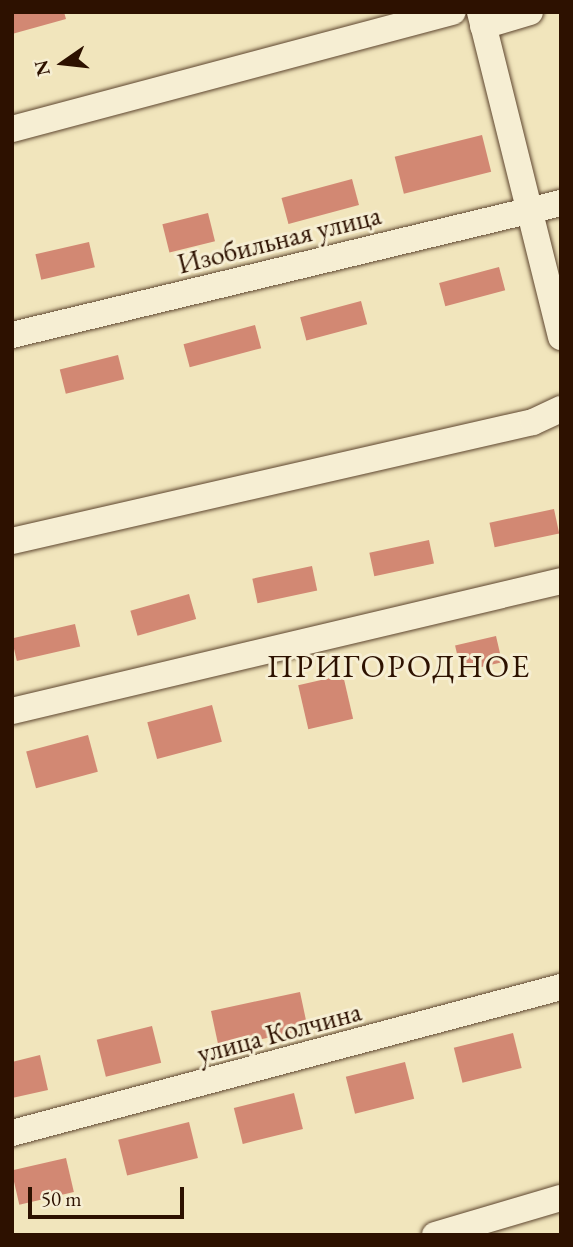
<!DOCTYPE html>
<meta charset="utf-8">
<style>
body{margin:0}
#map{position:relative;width:573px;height:1247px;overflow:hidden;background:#f1e5bc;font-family:"EB Garamond",serif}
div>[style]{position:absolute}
.building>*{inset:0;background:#d28873;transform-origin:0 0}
.roads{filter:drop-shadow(0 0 2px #5e462f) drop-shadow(0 0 2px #5e462f)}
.minor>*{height:26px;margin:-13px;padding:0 13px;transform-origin:13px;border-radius:13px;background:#f6eed3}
span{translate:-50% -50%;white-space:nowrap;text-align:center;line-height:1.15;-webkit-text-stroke:6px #f6eed3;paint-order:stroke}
.street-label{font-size:28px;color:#2d1100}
.quarter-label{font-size:32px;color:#2d1100;letter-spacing:2px}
.frame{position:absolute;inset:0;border:14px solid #2d1100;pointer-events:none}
.north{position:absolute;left:28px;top:28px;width:70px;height:70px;-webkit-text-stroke:5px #f6eed3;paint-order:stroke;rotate:256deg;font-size:19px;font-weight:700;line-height:28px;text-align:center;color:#2d1100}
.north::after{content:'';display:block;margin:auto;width:24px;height:32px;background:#2d1100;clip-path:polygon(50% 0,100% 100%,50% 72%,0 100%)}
.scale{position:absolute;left:28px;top:1187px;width:156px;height:32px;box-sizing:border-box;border:4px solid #2d1100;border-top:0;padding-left:9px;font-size:21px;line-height:24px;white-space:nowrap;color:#2d1100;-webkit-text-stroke:5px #f6eed3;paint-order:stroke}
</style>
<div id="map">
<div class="building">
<div style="clip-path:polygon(12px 12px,64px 12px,66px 19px,12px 34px)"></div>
<div style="left:482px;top:135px;width:38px;height:90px;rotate:76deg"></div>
<div style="left:352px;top:179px;width:27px;height:73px;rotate:75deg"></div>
<div style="left:208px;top:213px;width:29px;height:47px;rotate:76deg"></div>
<div style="left:89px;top:242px;width:26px;height:55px;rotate:77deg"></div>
<div style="left:499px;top:267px;width:24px;height:62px;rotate:75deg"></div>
<div style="left:361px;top:301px;width:24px;height:63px;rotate:75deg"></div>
<div style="left:255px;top:325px;width:24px;height:74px;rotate:75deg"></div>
<div style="left:118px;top:355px;width:25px;height:60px;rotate:76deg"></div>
<div style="left:554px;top:509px;width:25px;height:66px;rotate:78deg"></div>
<div style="left:429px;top:540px;width:24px;height:61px;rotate:78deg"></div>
<div style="left:312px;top:566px;width:25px;height:61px;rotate:78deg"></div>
<div style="left:189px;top:594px;width:26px;height:61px;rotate:74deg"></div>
<div style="left:75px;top:624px;width:23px;height:65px;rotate:77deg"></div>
<div style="left:496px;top:636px;width:27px;height:42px;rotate:77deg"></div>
<div style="left:343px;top:675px;width:45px;height:46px;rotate:77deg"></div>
<div style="left:212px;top:705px;width:38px;height:67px;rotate:75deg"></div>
<div style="left:88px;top:735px;width:38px;height:64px;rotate:75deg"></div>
<div style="left:300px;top:992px;width:38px;height:91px;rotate:78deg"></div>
<div style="left:152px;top:1026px;width:38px;height:57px;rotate:76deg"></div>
<div style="left:513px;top:1033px;width:36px;height:61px;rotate:76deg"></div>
<div style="clip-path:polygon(40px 1055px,48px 1090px,12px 1098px,12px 1062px)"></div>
<div style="left:405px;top:1062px;width:38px;height:61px;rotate:76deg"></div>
<div style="left:294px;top:1093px;width:37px;height:62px;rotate:76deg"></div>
<div style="left:189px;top:1122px;width:37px;height:73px;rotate:76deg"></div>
<div style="left:66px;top:1158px;width:35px;height:56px;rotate:77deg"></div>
</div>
<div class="roads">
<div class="minor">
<div style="left:480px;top:12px;width:335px;rotate:76deg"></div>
<div style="left:483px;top:26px;width:49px;rotate:-16.6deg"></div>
<div style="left:12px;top:129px;width:456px;rotate:-14.9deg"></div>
<div style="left:12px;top:335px;width:565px;rotate:-13.52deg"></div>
<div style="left:12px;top:541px;width:534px;rotate:-12.87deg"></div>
<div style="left:533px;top:422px;width:31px;rotate:-25deg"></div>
<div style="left:12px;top:711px;width:564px;rotate:-13.32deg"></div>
<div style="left:12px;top:1133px;width:568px;rotate:-14.89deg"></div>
<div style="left:435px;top:1235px;width:131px;rotate:-16.4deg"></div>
</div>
</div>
<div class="street-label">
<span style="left:279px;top:239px;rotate:-14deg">Изобильная улица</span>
<span style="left:279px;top:1032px;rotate:-15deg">улица Колчина</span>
</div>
<div class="quarter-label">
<span style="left:399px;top:666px">ПРИГОРОДНОЕ</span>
</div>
<div class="frame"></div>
<div class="north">N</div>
<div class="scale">50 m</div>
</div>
